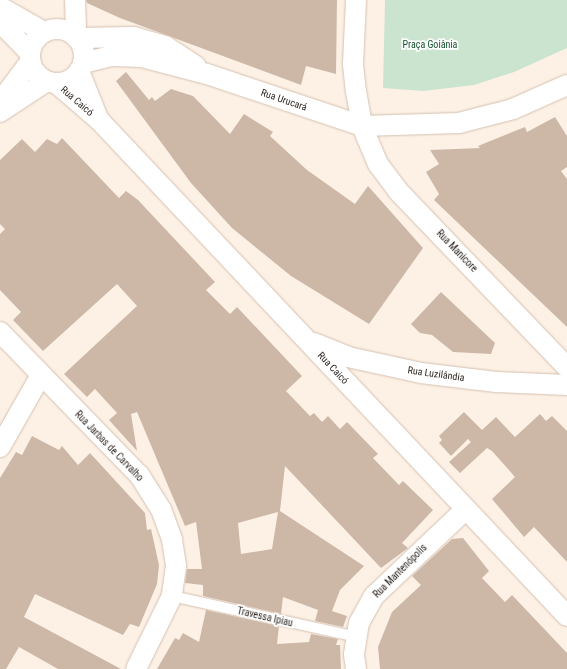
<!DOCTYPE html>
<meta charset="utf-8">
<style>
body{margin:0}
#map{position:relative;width:567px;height:669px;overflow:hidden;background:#fdf1e6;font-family:"Roboto Condensed",sans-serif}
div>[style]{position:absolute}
.green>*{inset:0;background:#cae4d0}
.building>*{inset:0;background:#cdb8a8}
.roads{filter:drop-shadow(0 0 1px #d6c1b0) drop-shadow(0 0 1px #d6c1b0)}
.service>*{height:10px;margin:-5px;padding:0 5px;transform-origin:5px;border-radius:5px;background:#fff}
.minor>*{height:20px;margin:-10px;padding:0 10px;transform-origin:10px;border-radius:10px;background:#fff}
.minor>.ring{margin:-10px;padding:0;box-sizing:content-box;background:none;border:20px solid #fff;border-radius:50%}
span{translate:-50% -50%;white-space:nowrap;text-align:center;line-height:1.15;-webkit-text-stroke:3.5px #fff;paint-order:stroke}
.park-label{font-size:10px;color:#13512c}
.street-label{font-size:10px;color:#271f19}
</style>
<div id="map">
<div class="green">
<div style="clip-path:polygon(385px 0,567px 0,567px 48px,514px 72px,474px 85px,423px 91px,383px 88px)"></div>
</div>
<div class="building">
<div style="clip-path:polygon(86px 0,337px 0,336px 74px,306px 66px,301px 85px,120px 18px,87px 3px)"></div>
<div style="clip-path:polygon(126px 72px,149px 100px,152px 97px,155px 101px,171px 89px,193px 96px,230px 134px,244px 114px,273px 132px,270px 136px,307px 170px,355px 204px,368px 186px,423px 248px,369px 324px,291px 276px,232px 228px,191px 183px,116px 81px)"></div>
<div style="clip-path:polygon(555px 117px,567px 136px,567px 167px,561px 171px,567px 179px,567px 327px,434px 200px,439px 194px,426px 172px,439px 164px,430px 150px,480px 148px,478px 146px,525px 127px,527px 132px)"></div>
<div style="clip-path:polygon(evenodd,62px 138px,119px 198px,126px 191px,138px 200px,215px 282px,206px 290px,230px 314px,237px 307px,302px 376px,286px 391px,310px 416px,314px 413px,322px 422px,328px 416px,340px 429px,347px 422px,378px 454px,373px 458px,399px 485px,403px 481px,433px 510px,402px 543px,408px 548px,381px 568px,285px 466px,280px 511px,364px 566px,340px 590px,332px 611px,347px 616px,343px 627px,315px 621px,318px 610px,283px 597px,281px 614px,203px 596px,203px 585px,185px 583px,187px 569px,202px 569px,196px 522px,185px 526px,137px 412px,131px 414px,137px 451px,109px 420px,117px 413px,95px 389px,87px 397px,64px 374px,137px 306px,117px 284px,43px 351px,13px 320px,21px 312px,0 290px,0 234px,5px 229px,0 224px,0 160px,22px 139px,35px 152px,47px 139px,57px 144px,62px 138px,278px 512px,272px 549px,241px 554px,238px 523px,278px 512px)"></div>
<div style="clip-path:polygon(441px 292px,495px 343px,491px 354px,453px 352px,432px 335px,420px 333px,411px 324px)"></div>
<div style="clip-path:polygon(464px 412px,482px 430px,496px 417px,515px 437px,540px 414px,546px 421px,552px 416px,567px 431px,567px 562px,534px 527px,524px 537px,492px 499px,515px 477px,492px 451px,487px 448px,460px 473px,449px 462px,471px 442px,468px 439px,451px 456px,439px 443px,442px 440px,439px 436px)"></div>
<div style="clip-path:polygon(32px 436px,59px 450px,62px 446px,78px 465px,90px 453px,145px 513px,147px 530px,151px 529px,159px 565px,157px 584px,139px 627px,130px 624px,123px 635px,35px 594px,24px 617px,121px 669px,58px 669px,19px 647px,6px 669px,0 669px,0 478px,16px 452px,22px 455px)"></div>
<div style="clip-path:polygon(463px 538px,489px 571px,482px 578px,505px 602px,512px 595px,567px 653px,567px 669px,380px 669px,378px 647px,392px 612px,421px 585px,412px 576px,452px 539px)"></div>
<div style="clip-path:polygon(206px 610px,279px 626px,277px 644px,309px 642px,311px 634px,338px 639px,336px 645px,340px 645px,341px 669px,157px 669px,175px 638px,179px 640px,183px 633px,199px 642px)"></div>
</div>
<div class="roads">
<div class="service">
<div style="left:172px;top:596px;width:189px;rotate:12.5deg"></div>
</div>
<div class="minor">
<div style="left:75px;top:0;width:37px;rotate:88deg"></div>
<div style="left:356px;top:0;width:64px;rotate:92.7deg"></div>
<div style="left:353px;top:64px;width:27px;rotate:84deg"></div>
<div style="left:356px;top:91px;width:36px;rotate:80deg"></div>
<div style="left:362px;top:126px;width:41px;rotate:67.2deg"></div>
<div style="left:378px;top:164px;width:34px;rotate:53deg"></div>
<div style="left:398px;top:191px;width:244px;rotate:46.2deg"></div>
<div style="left:0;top:7px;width:51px;rotate:29.6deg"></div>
<div style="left:0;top:22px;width:43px;rotate:45.9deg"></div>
<div class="ring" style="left:30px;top:29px;width:34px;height:34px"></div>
<div style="left:77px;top:38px;width:57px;rotate:-1deg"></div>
<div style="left:134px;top:37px;width:32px;rotate:16deg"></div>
<div style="left:165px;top:46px;width:37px;rotate:33deg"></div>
<div style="left:83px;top:63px;width:30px;rotate:-14deg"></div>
<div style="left:112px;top:56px;width:30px;rotate:2deg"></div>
<div style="left:142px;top:57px;width:67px;rotate:14.7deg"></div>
<div style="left:207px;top:74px;width:163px;rotate:18.5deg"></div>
<div style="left:362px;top:126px;width:97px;rotate:-1.8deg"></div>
<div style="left:459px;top:123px;width:56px;rotate:-14.5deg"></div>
<div style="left:513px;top:109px;width:59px;rotate:-24deg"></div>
<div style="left:79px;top:71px;width:48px;rotate:68.2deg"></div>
<div style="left:56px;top:83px;width:57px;rotate:40.7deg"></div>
<div style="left:99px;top:120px;width:682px;rotate:46.66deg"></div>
<div style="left:0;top:102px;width:50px;rotate:-53.1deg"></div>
<div style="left:0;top:112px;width:56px;rotate:-33.4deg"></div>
<div style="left:0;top:332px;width:201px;rotate:45.8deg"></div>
<div style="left:140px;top:476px;width:39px;rotate:58deg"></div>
<div style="left:161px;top:509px;width:33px;rotate:70deg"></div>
<div style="left:172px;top:540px;width:26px;rotate:81deg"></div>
<div style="left:176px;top:566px;width:30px;rotate:98deg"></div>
<div style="left:172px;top:596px;width:81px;rotate:116.3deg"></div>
<div style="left:314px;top:343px;width:37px;rotate:22deg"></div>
<div style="left:348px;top:357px;width:75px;rotate:12.4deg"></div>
<div style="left:421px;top:373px;width:77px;rotate:6.8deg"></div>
<div style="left:497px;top:382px;width:70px;rotate:2.5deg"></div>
<div style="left:0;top:447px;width:83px;rotate:-60.3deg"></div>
<div style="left:356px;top:669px;width:15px;rotate:-98deg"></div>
<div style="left:354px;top:654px;width:31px;rotate:-81deg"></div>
<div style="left:359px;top:623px;width:31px;rotate:-61deg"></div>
<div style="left:374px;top:596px;width:125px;rotate:-43.4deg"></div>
</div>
</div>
<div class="park-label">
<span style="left:430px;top:45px">Praça Goiânia</span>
</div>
<div class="street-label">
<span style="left:284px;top:100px;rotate:19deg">Rua Urucará</span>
<span style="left:77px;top:101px;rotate:41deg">Rua Caicó</span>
<span style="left:457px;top:251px;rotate:46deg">Rua Manicore</span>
<span style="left:333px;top:368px;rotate:47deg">Rua Caicó</span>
<span style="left:436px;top:374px;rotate:8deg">Rua Luzilândia</span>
<span style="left:109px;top:446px;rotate:46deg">Rua Jarbas de Carvalho</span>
<span style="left:400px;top:571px;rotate:-45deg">Rua Mantenópolis</span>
<span style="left:265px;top:617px;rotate:13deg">Travessa Ipiau</span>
</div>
</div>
